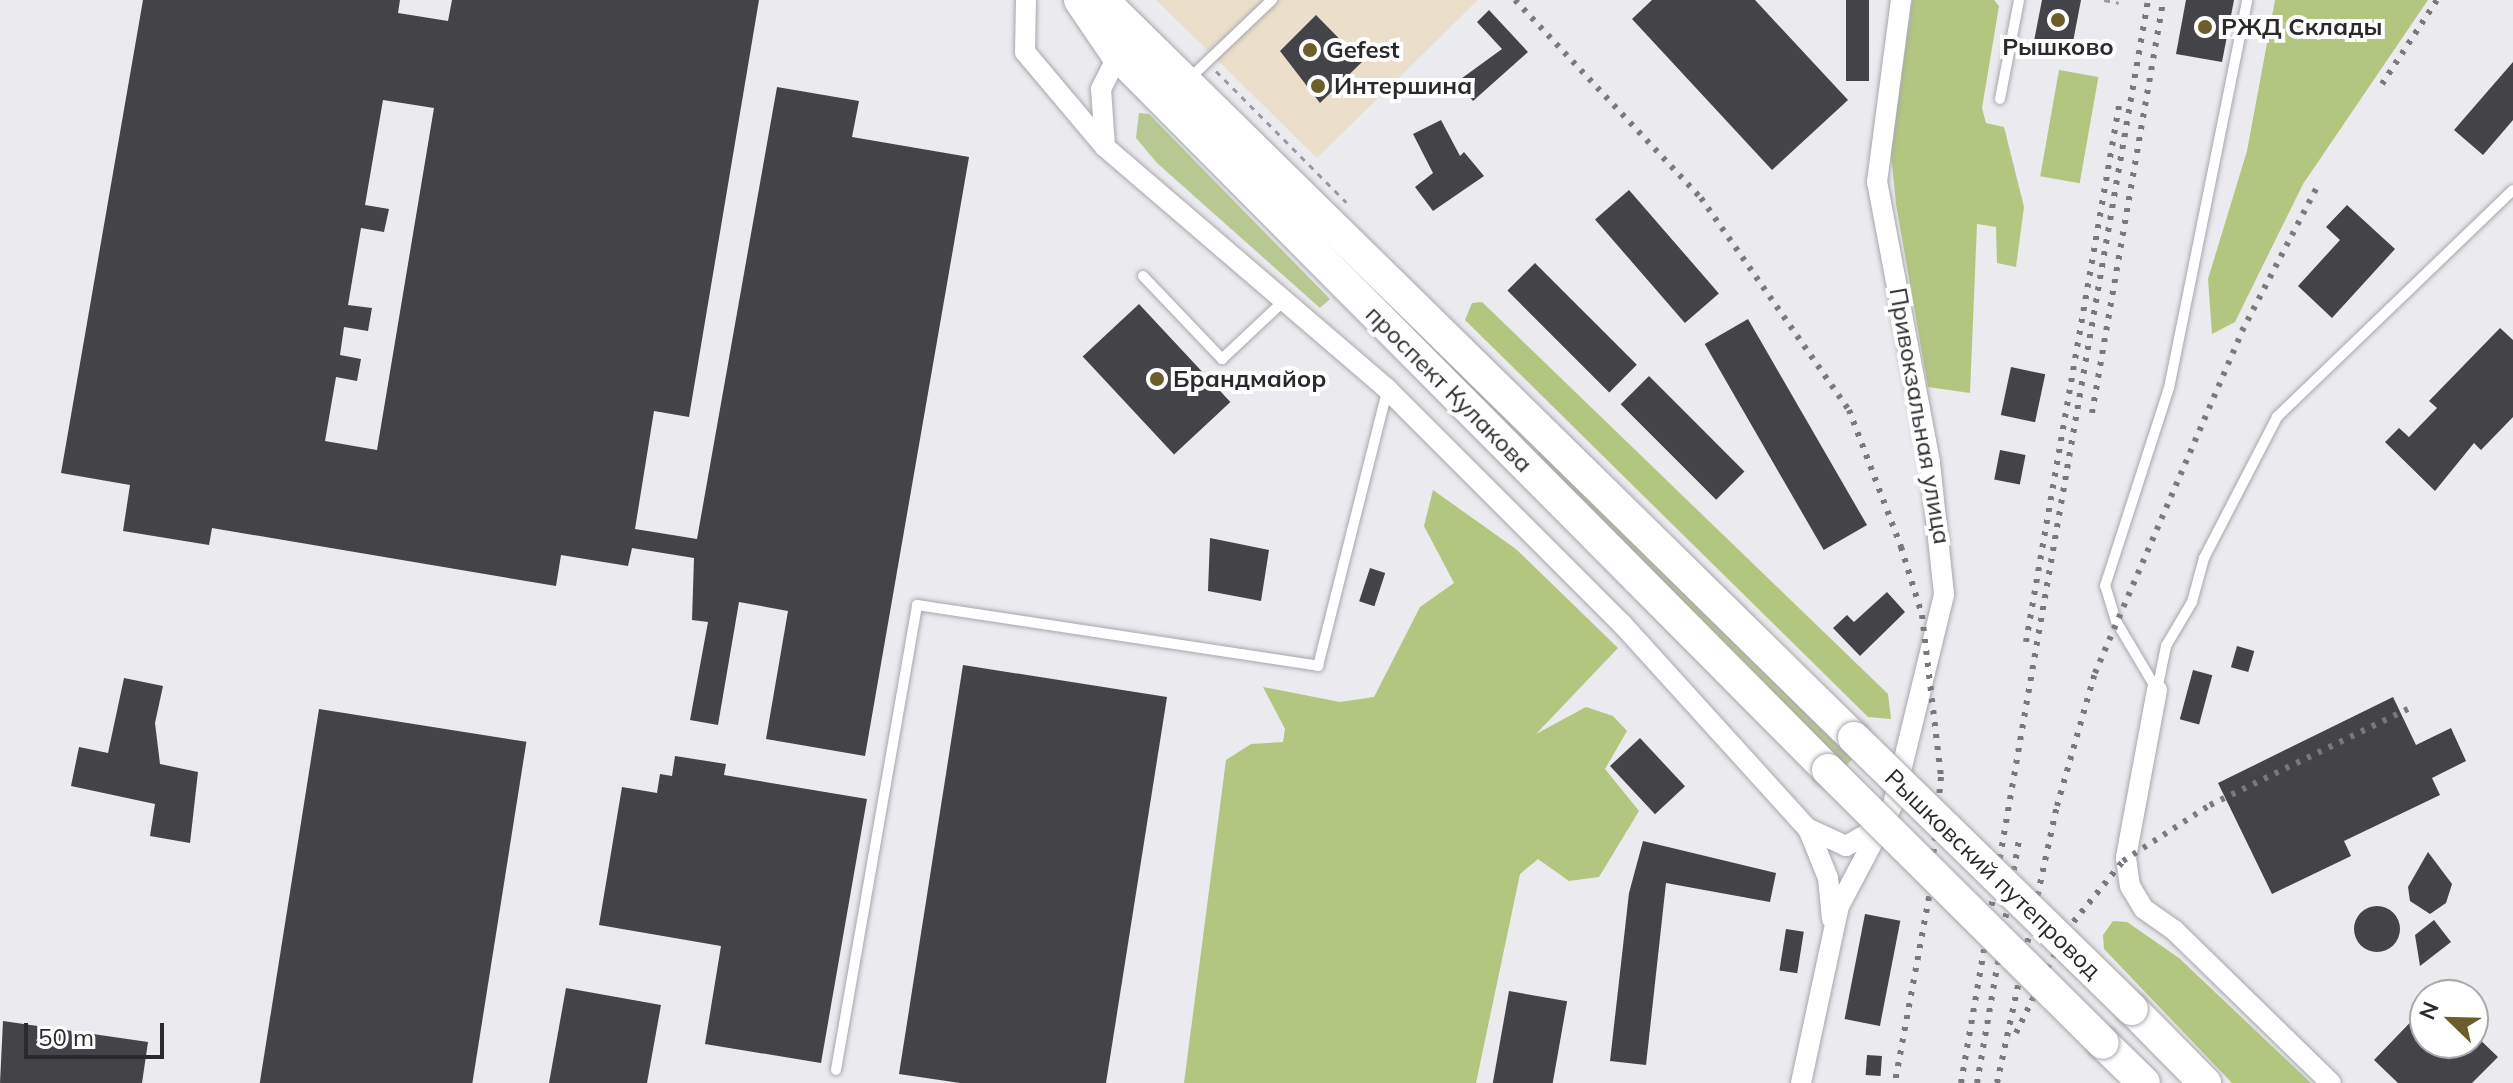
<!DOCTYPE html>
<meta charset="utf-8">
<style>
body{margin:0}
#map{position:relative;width:2513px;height:1083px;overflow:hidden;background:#eaeaef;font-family:Mulish,sans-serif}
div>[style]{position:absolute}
.commercial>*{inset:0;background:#ebdfcb}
.green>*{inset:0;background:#b8c892;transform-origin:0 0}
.forest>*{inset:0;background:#b2c67f;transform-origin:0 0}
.building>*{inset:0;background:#444347;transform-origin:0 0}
.round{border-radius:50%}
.path>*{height:3px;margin-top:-1.5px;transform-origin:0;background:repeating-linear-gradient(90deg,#9a9a9e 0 6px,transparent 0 12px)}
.roads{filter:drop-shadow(0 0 2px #a8a7ac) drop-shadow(0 0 2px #a8a7ac)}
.lane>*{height:10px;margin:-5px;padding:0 5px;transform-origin:5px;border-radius:5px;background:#fff}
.street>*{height:20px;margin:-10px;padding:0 10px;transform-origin:10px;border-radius:10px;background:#fff}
.primary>*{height:32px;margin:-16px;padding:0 16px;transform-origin:16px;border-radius:16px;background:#fff}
.rail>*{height:6px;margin-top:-3px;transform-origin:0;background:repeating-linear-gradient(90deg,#79797c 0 4px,transparent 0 12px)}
.bridges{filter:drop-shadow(0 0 2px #a8a7ac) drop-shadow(0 0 2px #a8a7ac)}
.primary-bridge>*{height:32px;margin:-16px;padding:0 16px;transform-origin:16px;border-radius:16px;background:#fff}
.dots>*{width:22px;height:22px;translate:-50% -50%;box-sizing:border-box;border:4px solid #fff;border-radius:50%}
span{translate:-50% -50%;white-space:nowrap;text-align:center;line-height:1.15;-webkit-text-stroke:8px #fff;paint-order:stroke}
.poi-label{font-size:24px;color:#2a2a2c;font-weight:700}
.left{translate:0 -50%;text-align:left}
.street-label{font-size:24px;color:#2a2a2c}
.north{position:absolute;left:2409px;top:979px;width:80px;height:80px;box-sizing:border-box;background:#fff;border:2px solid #aaaaab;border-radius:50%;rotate:293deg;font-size:22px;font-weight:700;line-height:32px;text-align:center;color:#2a2a2c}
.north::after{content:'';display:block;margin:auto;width:28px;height:36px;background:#6c5e2b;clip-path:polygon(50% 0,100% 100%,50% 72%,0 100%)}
.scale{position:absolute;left:24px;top:1023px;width:140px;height:36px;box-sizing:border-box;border:4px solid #2a2a2c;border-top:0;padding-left:10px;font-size:24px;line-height:28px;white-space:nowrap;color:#2a2a2c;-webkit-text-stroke:6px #fff;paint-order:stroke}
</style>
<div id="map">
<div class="commercial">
<div style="clip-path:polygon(1156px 0,1478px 0,1317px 158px)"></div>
</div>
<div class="green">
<div style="clip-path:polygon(1139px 113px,1149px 114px,1330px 299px,1320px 308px,1157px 163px,1136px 138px)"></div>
<div style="left:1543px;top:449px;width:438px;height:11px;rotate:45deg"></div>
</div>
<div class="forest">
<div style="clip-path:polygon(1912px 0,1994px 0,1999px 6px,1982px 108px,1986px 123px,2004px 127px,2024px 207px,2016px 267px,1997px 263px,1996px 227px,1977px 224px,1970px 393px,1928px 387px,1896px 204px,1891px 154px)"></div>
<div style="clip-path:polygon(2275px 0,2428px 0,2303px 184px,2235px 322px,2212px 334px,2208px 279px,2247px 151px)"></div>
<div style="left:2059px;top:70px;width:40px;height:108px;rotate:10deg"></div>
<div style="clip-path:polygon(1482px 302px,1888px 694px,1891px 719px,1868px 717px,1465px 320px,1472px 303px)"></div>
<div style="clip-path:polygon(1433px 490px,1516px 549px,1618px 648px,1536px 734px,1586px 707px,1613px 716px,1627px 731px,1605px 769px,1639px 811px,1599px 877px,1569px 881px,1538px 859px,1520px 874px,1476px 1083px,1184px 1083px,1226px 760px,1251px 744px,1283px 742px,1285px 729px,1263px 687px,1340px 702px,1374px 697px,1420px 607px,1454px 583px,1424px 526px)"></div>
<div style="clip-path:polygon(2113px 921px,2127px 922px,2179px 958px,2311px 1083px,2232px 1083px,2104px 949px,2103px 935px)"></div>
</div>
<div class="building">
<div style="clip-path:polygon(evenodd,143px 0,400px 0,398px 13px,448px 21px,452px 0,759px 0,689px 417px,654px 411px,635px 529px,697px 539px,777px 87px,859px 101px,852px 137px,969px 157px,865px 756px,766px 739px,788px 611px,739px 602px,718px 725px,690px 720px,708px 622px,692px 620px,694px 558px,632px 548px,628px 566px,561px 555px,556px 586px,212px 528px,209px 545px,123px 531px,130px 485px,61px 473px,143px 0,383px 100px,434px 108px,377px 450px,325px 441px,336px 377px,357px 381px,361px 359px,340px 355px,344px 327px,368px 331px,372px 308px,348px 305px,361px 228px,384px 232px,389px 209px,365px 205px,383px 100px)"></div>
<div style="clip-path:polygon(1652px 0,1755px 0,1848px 100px,1772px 170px,1632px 19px)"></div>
<div style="left:1846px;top:0;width:23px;height:81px"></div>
<div style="clip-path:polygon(2042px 0,2081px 0,2072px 47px,2034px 41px)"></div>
<div style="clip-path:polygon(2186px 0,2234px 0,2222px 62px,2176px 54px)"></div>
<div style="clip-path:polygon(1489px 10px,1528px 52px,1473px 101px,1458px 81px,1502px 49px,1477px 22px)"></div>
<div style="clip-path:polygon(1316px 15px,1362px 62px,1320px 103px,1280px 51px)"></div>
<div style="clip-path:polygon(2513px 62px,2513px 120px,2483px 155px,2454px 130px)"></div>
<div style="clip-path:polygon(1441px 120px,1460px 156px,1464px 152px,1484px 176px,1433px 211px,1415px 187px,1433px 173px,1413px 134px)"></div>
<div style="left:1629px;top:190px;width:137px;height:45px;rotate:49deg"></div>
<div style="clip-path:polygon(2347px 205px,2395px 249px,2332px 318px,2298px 286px,2340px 240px,2326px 227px)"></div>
<div style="left:1535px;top:263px;width:144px;height:39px;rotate:45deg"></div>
<div style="left:1139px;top:304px;width:134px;height:77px;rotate:47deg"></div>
<div style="left:1748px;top:319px;width:238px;height:50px;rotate:60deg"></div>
<div style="clip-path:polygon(2500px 328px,2513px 340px,2513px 417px,2481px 450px,2474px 443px,2435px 491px,2385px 442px,2399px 428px,2409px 437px,2437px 408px,2429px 401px)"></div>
<div style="left:2011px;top:367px;width:35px;height:49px;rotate:12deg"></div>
<div style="left:1649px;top:376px;width:135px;height:40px;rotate:45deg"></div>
<div style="left:2000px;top:450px;width:26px;height:30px;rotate:11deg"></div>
<div style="clip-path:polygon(1210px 538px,1269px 550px,1261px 601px,1208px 591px)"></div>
<div style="left:1370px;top:568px;width:16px;height:35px;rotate:18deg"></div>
<div style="clip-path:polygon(1887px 592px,1905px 612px,1860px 656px,1833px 628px,1847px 615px,1854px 622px)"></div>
<div style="left:2237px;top:646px;width:18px;height:22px;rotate:16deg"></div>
<div style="clip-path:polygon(963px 665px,1167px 697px,1106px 1083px,960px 1083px,899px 1074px)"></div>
<div style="left:2193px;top:670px;width:20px;height:51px;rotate:15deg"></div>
<div style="clip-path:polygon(124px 678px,163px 686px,155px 723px,160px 764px,198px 772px,190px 843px,150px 836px,155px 804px,71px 786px,79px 747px,108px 753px)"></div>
<div style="clip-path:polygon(2393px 697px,2416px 745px,2451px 728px,2466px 761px,2432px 778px,2440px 795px,2344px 841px,2351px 856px,2272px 894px,2218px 783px)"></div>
<div style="left:319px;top:709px;width:210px;height:379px;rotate:9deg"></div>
<div style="left:1640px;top:738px;width:66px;height:41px;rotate:47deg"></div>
<div style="clip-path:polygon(675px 756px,726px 764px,724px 775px,867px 799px,821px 1063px,705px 1044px,721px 946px,599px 925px,622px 787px,657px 793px,660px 774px,672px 776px)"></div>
<div style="clip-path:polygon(1643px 841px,1776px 873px,1770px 902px,1666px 883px,1646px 1065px,1610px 1061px,1629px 893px)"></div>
<div style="clip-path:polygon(2428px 852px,2452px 884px,2446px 903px,2430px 914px,2410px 901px,2408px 887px)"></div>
<div class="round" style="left:2354px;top:906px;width:46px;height:46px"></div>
<div style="left:1865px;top:914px;width:36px;height:107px;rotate:11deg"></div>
<div style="clip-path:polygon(2434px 920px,2451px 942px,2420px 966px,2415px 935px)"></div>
<div style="left:1786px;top:929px;width:18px;height:42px;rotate:9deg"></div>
<div style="clip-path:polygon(566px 988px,661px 1005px,647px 1083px,549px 1083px)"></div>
<div style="left:1509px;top:991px;width:59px;height:94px;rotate:10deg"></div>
<div style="clip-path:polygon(2425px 1007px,2425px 1043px,2473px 1043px,2473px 1033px,2498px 1057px,2472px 1083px,2398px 1083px,2374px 1060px)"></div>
<div style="clip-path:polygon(3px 1021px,148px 1042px,142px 1083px,0 1083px)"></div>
<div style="left:1867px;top:1055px;width:15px;height:20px;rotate:4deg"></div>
</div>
<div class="path">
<div style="left:2104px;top:0;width:15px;rotate:11deg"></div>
<div style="left:1216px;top:71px;width:185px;rotate:45.2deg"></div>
</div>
<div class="roads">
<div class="lane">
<div style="left:1189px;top:79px;width:115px;rotate:-43.6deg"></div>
<div style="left:2000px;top:99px;width:101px;rotate:-79.1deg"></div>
<div style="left:1143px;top:276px;width:115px;rotate:46.4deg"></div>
<div style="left:1222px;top:359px;width:88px;rotate:-43.2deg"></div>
<div style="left:2157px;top:690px;width:80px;rotate:-120.7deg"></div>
<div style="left:2116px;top:621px;width:37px;rotate:-107deg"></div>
<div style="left:2105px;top:586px;width:208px;rotate:-72.1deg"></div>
<div style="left:2169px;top:388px;width:396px;rotate:-78.6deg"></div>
<div style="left:2157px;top:690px;width:45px;rotate:-78.4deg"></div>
<div style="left:2166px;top:646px;width:51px;rotate:-59.4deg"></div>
<div style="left:2192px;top:602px;width:46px;rotate:-74.7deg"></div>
<div style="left:2204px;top:558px;width:159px;rotate:-62.6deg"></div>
<div style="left:2277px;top:417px;width:327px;rotate:-43.9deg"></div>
<div style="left:836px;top:1070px;width:472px;rotate:-80.1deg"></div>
<div style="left:917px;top:605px;width:406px;rotate:8.6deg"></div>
<div style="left:1318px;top:666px;width:284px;rotate:-75.9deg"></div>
</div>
<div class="street">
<div style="left:1026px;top:0;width:52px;rotate:91.1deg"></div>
<div style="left:1025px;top:52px;width:124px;rotate:49.9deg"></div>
<div style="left:1105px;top:147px;width:372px;rotate:40.6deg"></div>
<div style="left:1387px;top:389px;width:332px;rotate:45deg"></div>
<div style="left:1622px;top:624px;width:275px;rotate:47.8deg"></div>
<div style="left:1807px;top:828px;width:43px;rotate:24.8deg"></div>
<div style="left:1846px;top:846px;width:43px;rotate:-29.6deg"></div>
<div style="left:1105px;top:147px;width:58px;rotate:-93.9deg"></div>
<div style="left:1101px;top:89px;width:49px;rotate:-63.4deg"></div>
<div style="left:2157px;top:690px;width:171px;rotate:100.5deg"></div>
<div style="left:2126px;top:858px;width:28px;rotate:82deg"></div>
<div style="left:2130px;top:886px;width:27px;rotate:59deg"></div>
<div style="left:2144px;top:909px;width:37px;rotate:35deg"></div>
<div style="left:2174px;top:930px;width:219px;rotate:44.3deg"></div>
<div style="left:1809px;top:831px;width:51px;rotate:68deg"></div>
<div style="left:1828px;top:878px;width:41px;rotate:84.4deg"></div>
<div style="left:1801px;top:1083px;width:181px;rotate:-77.9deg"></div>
<div style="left:1839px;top:906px;width:115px;rotate:-62.1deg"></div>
<div style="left:1893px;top:804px;width:216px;rotate:-76.3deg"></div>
<div style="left:1944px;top:594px;width:133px;rotate:-96.1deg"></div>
<div style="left:1930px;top:462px;width:285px;rotate:-100.7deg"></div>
<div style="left:1877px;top:182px;width:184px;rotate:-82.5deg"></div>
</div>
<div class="primary">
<div style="left:1080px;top:0;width:64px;rotate:55.8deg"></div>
<div style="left:1116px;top:53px;width:1010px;rotate:45.2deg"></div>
<div style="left:1102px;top:0;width:1054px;rotate:44.46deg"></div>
<div style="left:2132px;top:1009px;width:104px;rotate:45.4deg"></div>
<div style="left:2103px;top:1043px;width:57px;rotate:44.3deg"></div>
</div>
</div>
<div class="rail">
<div style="left:1515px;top:0;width:272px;rotate:46.8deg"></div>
<div style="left:1701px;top:198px;width:259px;rotate:55.1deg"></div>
<div style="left:1849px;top:410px;width:147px;rotate:69.2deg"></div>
<div style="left:1901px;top:547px;width:71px;rotate:72.8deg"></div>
<div style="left:1922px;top:615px;width:163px;rotate:83.3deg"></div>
<div style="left:1941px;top:777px;width:121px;rotate:95.7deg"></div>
<div style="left:1929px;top:897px;width:189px;rotate:100.4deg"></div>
<div style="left:2382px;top:84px;width:100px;rotate:-56.8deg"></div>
<div style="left:2092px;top:413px;width:419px;rotate:-80.2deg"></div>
<div style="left:2026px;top:642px;width:544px;rotate:-80.16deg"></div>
<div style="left:2016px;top:1033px;width:114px;rotate:-63.9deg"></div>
<div style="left:2066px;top:931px;width:90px;rotate:-50.8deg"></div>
<div style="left:2123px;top:861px;width:103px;rotate:-32.8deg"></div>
<div style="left:2210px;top:805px;width:225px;rotate:-25.9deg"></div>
<div style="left:1961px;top:1083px;width:1099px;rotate:-80.2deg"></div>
<div style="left:1977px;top:1083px;width:248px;rotate:-80.2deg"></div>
<div style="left:1997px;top:1083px;width:283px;rotate:-77.8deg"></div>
<div style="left:2057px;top:806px;width:138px;rotate:-74.1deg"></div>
<div style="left:2095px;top:673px;width:372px;rotate:-66.7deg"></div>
<div style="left:2242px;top:331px;width:167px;rotate:-62.5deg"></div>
</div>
<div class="bridges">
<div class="primary-bridge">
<div style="left:1854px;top:738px;width:388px;rotate:44.3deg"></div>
<div style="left:1828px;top:770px;width:387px;rotate:44.8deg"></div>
</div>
</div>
<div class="dots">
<div style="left:2058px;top:20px;background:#6c5e2b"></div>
<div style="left:2205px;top:27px;background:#6c5e2b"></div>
<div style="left:1310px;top:50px;background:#6c5e2b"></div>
<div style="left:1318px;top:86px;background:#6c5e2b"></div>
<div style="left:1157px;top:379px;background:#6c5e2b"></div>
</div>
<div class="poi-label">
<span class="left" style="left:2221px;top:27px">РЖД Склады</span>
<span style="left:2058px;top:47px">Рышково</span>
<span class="left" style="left:1326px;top:50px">Gefest</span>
<span class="left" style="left:1334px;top:86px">Интершина</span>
<span class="left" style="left:1173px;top:379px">Брандмайор</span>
</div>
<div class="street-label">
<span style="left:1449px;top:389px;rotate:45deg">проспект Кулакова</span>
<span style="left:1920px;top:416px;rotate:80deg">Привокзальная улица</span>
<span style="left:1993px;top:874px;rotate:44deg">Рышковский путепровод</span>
</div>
<div class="north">N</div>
<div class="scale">50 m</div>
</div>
